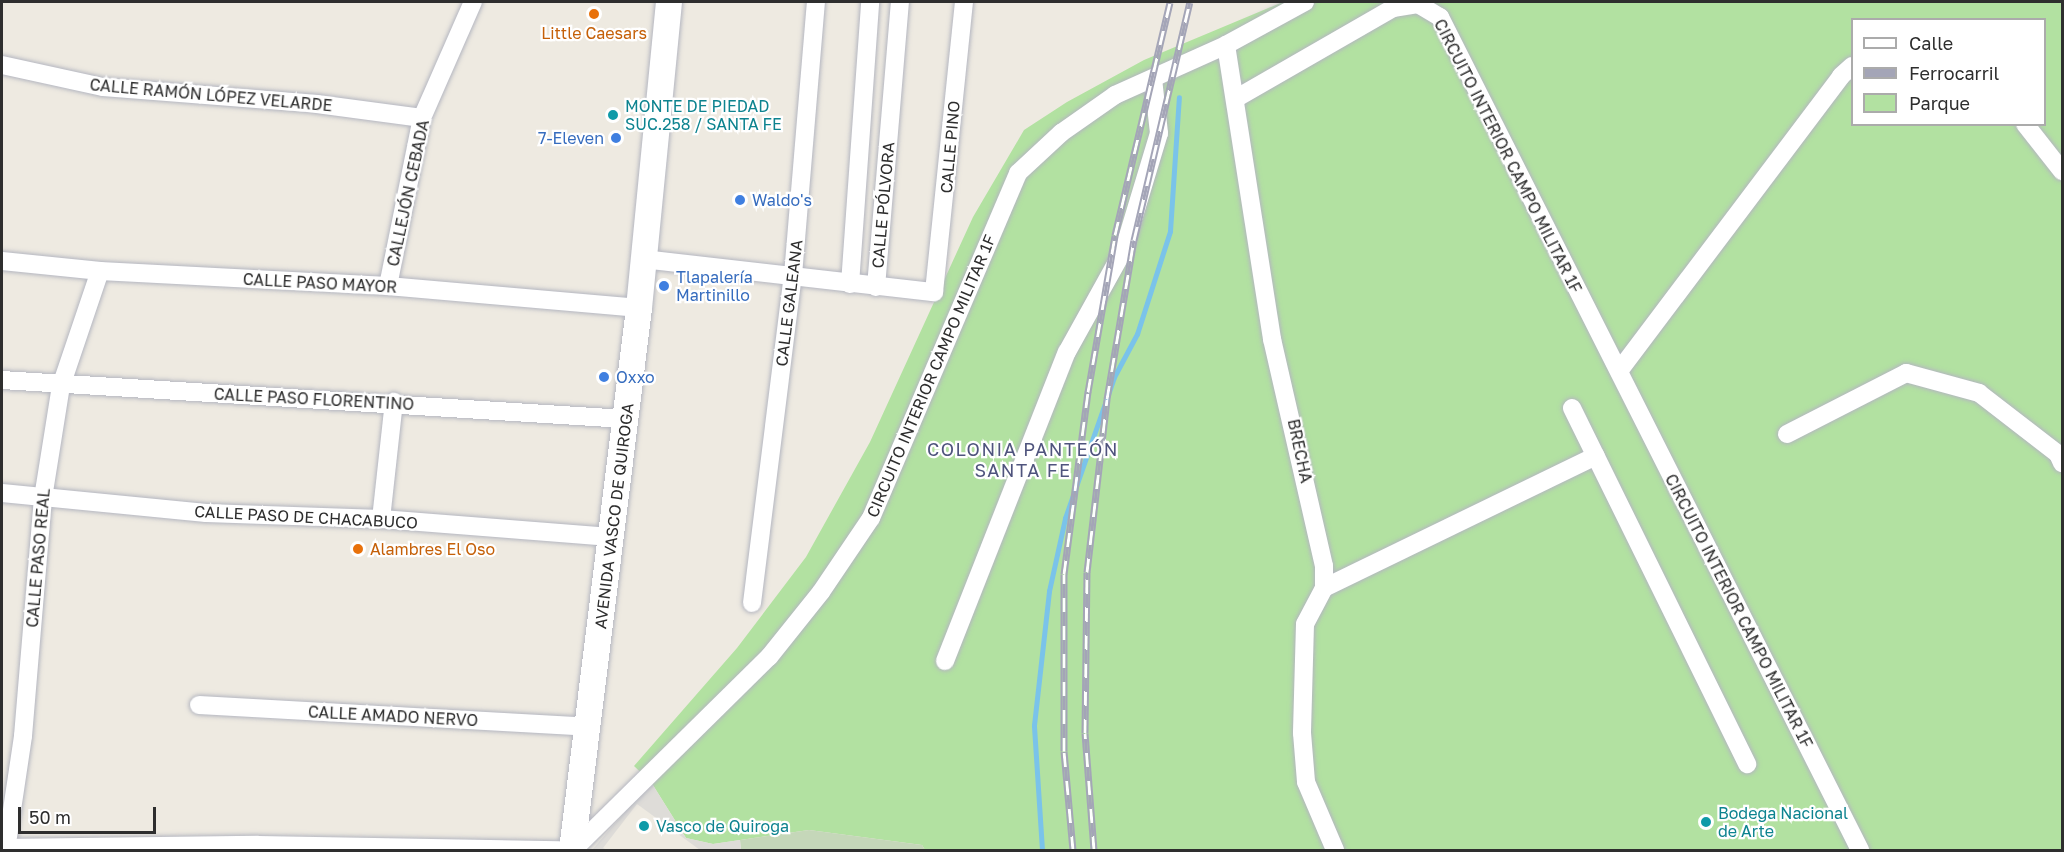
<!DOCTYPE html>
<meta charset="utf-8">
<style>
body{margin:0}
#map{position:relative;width:2064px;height:852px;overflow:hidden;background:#eeeae1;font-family:"Golos Text",sans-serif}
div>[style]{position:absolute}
.green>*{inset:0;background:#b2e1a1}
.cemetery>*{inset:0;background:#c5d7b9}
.plaza>*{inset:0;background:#dedcd8}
.stream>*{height:5px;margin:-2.5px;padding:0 2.5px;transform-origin:2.5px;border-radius:2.5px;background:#7ac3ea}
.roads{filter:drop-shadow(0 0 2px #b4b6c0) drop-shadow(0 0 2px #b4b6c0)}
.street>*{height:18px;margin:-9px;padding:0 9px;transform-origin:9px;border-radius:9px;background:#fff}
.secondary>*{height:26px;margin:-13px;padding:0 13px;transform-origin:13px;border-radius:13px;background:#fff}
.rail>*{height:7px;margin-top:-3.5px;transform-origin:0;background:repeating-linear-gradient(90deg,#fff 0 14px,#a4a5b7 0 28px);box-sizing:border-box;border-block:2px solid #a4a5b7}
.dots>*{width:16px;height:16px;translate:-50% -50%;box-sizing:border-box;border:3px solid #fff;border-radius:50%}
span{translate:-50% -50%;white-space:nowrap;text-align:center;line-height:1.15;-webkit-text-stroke:4.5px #fff;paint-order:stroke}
.food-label{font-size:16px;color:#c56008}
.left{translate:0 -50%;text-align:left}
.street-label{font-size:16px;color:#2e2e2e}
.culture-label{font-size:16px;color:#0d838f}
.shop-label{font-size:16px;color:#366cbe}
.right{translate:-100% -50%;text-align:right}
.neighbourhood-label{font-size:18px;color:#4f547d;letter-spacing:1.5px}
.frame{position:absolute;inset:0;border:3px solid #2e2e2e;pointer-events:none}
.legend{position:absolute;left:1851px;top:18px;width:195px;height:108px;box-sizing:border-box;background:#fff;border:2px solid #ababab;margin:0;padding:8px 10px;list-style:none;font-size:18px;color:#2e2e2e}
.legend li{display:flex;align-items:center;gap:12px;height:30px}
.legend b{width:30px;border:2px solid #ababab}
.scale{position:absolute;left:18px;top:807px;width:138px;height:27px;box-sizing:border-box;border:3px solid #2e2e2e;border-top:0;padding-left:8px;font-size:18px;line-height:21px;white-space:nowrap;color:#2e2e2e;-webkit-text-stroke:4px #fff;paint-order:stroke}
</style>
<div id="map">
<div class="green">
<div style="clip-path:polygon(evenodd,1283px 2px,2062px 2px,2062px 850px,925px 850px,922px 845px,809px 830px,713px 844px,686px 838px,651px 782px,634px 766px,737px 648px,806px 557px,870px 442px,973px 217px,1024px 130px,1067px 102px,1144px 60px,1283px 2px,1852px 20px,2044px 20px,2044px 124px,1852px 124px,1852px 20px)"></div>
</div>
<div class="cemetery">
<div style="clip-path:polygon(809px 830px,922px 845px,925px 850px,741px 850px,740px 840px)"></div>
</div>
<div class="plaza">
<div style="clip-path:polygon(651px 782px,686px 838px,713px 844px,740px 840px,741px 850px,700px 850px,637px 804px,603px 848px,607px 850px,592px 850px)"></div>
</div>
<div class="stream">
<div style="left:1042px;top:850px;width:125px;rotate:-93.7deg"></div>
<div style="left:1034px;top:725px;width:135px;rotate:-83.6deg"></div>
<div style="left:1049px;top:591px;width:75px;rotate:-77.6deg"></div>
<div style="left:1065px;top:518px;width:149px;rotate:-70.8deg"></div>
<div style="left:1114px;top:377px;width:49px;rotate:-61.9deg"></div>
<div style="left:1137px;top:334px;width:108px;rotate:-72.2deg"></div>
<div style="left:1170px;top:231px;width:134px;rotate:-86.2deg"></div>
</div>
<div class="roads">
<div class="street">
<div style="left:1226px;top:45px;width:298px;rotate:81.1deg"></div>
<div style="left:1272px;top:339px;width:233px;rotate:77.1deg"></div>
<div style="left:1324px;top:566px;width:22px;rotate:90deg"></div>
<div style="left:1324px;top:588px;width:41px;rotate:117.8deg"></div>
<div style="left:1305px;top:624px;width:109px;rotate:91.6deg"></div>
<div style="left:1302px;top:733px;width:49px;rotate:85.3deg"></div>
<div style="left:1306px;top:782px;width:74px;rotate:66.9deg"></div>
<div style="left:2px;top:65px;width:103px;rotate:12.3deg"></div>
<div style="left:103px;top:87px;width:215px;rotate:4.5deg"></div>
<div style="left:317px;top:104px;width:106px;rotate:7.6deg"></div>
<div style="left:1235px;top:99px;width:182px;rotate:-29.9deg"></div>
<div style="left:1393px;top:8px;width:25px;rotate:-9deg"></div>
<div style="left:1418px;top:4px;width:26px;rotate:31deg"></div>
<div style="left:1440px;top:17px;width:933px;rotate:63.24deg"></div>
<div style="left:2025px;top:124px;width:60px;rotate:51.8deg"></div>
<div style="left:643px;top:259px;width:293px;rotate:6.5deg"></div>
<div style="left:934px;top:292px;width:292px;rotate:-84.1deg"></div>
<div style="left:2px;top:261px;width:99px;rotate:5.8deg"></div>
<div style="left:100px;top:271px;width:288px;rotate:3deg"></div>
<div style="left:388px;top:286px;width:252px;rotate:5deg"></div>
<div style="left:850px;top:284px;width:283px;rotate:-85.9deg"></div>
<div style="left:388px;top:286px;width:171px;rotate:-78.6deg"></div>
<div style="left:422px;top:118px;width:127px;rotate:-66.3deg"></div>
<div style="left:876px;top:287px;width:286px;rotate:-85.2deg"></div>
<div style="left:1619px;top:371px;width:369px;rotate:-53deg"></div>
<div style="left:1841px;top:76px;width:15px;rotate:-42deg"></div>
<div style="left:2px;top:380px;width:625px;rotate:3.58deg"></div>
<div style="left:1572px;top:408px;width:397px;rotate:63.8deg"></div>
<div style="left:1787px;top:434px;width:134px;rotate:-27.1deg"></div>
<div style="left:1906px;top:373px;width:76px;rotate:15.3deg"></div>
<div style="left:1979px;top:393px;width:100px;rotate:37.7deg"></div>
<div style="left:2058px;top:454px;width:10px;rotate:66deg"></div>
<div style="left:2px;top:493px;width:205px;rotate:5.6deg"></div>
<div style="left:206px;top:513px;width:175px;rotate:2deg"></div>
<div style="left:381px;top:519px;width:231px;rotate:4.5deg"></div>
<div style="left:381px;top:519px;width:118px;rotate:-83.7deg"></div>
<div style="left:1324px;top:588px;width:302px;rotate:-25.9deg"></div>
<div style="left:752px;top:603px;width:331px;rotate:-82.9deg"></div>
<div style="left:793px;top:275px;width:274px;rotate:-85.2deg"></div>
<div style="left:945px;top:661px;width:332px;rotate:-68.5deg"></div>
<div style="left:1067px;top:352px;width:118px;rotate:-61deg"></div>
<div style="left:1124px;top:249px;width:121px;rotate:-73.2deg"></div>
<div style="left:1159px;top:133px;width:54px;rotate:-96.3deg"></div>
<div style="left:199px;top:705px;width:390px;rotate:3.2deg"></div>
<div style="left:2px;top:848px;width:256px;rotate:-0.7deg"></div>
<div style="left:258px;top:845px;width:301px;rotate:1deg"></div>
<div style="left:6px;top:850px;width:115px;rotate:-81.5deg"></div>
<div style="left:23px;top:736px;width:239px;rotate:-85.2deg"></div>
<div style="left:43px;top:498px;width:113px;rotate:-80.9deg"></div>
<div style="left:61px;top:386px;width:121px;rotate:-71.3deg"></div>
<div style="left:573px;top:850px;width:275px;rotate:-44.6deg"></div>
<div style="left:769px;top:657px;width:83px;rotate:-51.3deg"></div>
<div style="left:821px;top:592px;width:89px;rotate:-56deg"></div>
<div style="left:871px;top:518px;width:375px;rotate:-66.9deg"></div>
<div style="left:1018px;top:173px;width:59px;rotate:-42.9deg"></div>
<div style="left:1061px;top:133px;width:66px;rotate:-35.1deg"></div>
<div style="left:1115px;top:95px;width:122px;rotate:-24.2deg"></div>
<div style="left:1226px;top:45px;width:90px;rotate:-28.6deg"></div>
</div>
<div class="secondary">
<div style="left:572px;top:850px;width:546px;rotate:-82.95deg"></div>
<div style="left:639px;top:308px;width:307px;rotate:-84.4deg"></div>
</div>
</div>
<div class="rail">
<div style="left:1073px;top:850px;width:99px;rotate:-95.2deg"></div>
<div style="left:1064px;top:751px;width:177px;rotate:-90deg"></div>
<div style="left:1064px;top:574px;width:184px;rotate:-82.5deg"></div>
<div style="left:1088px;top:392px;width:159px;rotate:-80.2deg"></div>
<div style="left:1115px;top:235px;width:239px;rotate:-76.7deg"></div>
<div style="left:1094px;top:850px;width:117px;rotate:-94.4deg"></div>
<div style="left:1085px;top:733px;width:161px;rotate:-89.3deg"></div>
<div style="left:1087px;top:572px;width:174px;rotate:-83.4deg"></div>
<div style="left:1107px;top:399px;width:161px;rotate:-80.4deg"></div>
<div style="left:1134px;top:240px;width:244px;rotate:-76.8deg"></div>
</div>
<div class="dots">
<div style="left:594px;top:14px;background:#e8710a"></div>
<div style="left:613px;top:115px;background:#0f9aa8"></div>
<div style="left:616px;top:138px;background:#3f7fe0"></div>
<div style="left:740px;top:200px;background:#3f7fe0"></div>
<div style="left:664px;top:286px;background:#3f7fe0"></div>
<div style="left:604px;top:377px;background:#3f7fe0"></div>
<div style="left:358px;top:549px;background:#e8710a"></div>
<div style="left:1706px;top:822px;background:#0f9aa8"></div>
<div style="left:644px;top:826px;background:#0f9aa8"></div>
</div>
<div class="food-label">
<span style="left:594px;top:33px">Little Caesars</span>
<span class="left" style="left:370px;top:549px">Alambres El Oso</span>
</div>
<div class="street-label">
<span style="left:211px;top:95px;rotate:5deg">CALLE RAMÓN LÓPEZ VELARDE</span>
<span style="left:950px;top:147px;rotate:-85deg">CALLE PINO</span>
<span style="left:1508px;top:156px;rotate:63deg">CIRCUITO INTERIOR CAMPO MILITAR 1F</span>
<span style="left:408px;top:193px;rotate:-78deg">CALLEJÓN CEBADA</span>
<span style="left:883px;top:205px;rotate:-85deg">CALLE PÓLVORA</span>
<span style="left:320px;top:283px;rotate:3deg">CALLE PASO MAYOR</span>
<span style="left:789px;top:303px;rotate:-83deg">CALLE GALEANA</span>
<span style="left:931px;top:376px;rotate:-67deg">CIRCUITO INTERIOR CAMPO MILITAR 1F</span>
<span style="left:314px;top:399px;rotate:3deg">CALLE PASO FLORENTINO</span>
<span style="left:1300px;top:451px;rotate:78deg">BRECHA</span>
<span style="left:614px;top:516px;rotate:-83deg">AVENIDA VASCO DE QUIROGA</span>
<span style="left:306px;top:517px;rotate:3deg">CALLE PASO DE CHACABUCO</span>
<span style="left:38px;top:558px;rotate:-85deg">CALLE PASO REAL</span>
<span style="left:1739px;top:611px;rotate:63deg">CIRCUITO INTERIOR CAMPO MILITAR 1F</span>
<span style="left:393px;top:716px;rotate:3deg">CALLE AMADO NERVO</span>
</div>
<div class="culture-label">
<span class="left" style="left:625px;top:115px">MONTE DE PIEDAD<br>SUC.258 / SANTA FE</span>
<span class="left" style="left:1718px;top:822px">Bodega Nacional<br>de Arte</span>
<span class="left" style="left:656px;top:826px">Vasco de Quiroga</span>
</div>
<div class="shop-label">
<span class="right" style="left:604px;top:138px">7-Eleven</span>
<span class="left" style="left:752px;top:200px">Waldo's</span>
<span class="left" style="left:676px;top:286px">Tlapalería<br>Martinillo</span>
<span class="left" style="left:616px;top:377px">Oxxo</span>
</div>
<div class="neighbourhood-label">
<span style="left:1023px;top:460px">COLONIA PANTEÓN<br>SANTA FE</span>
</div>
<div class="frame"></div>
<ul class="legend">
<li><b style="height:8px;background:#fff"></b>Calle</li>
<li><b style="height:8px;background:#a4a5b7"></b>Ferrocarril</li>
<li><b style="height:16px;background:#b2e1a1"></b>Parque</li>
</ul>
<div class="scale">50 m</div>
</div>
